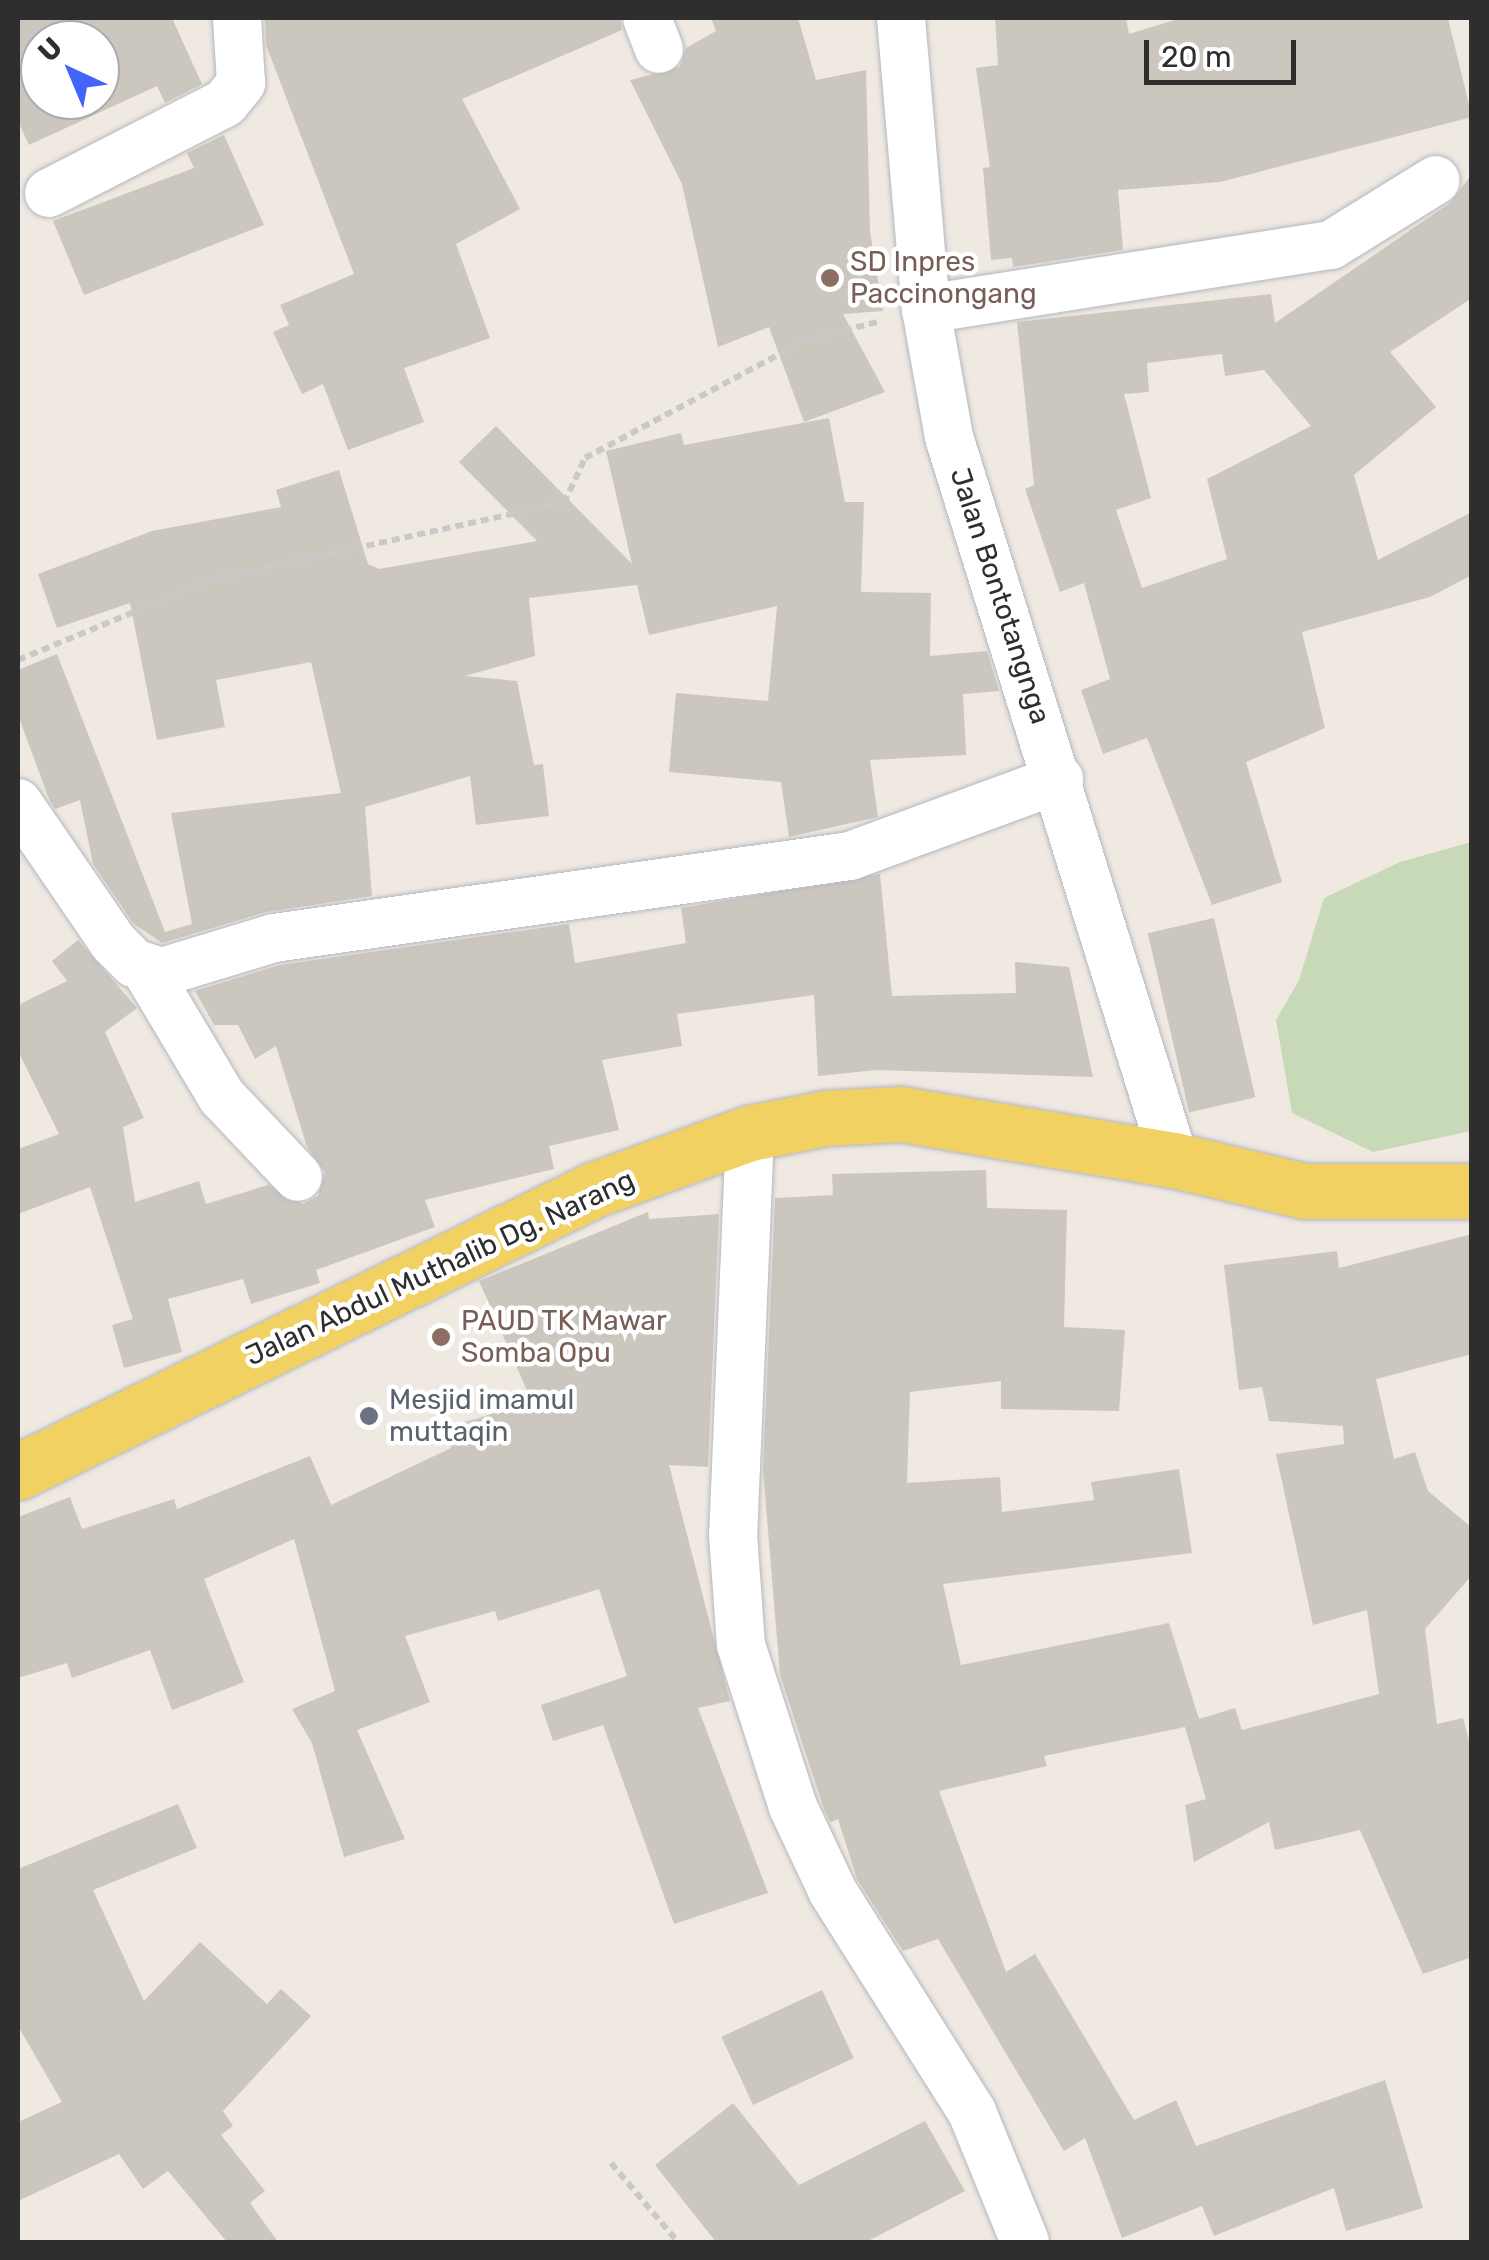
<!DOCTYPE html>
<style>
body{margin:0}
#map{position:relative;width:1489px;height:2260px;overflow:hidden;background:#efe9e1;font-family:Rubik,sans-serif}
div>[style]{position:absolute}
.cemetery>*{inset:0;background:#c8d9b8}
.building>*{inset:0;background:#cbc7bf;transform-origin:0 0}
.path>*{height:6px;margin-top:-3px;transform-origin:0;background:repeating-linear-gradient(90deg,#c9c9c9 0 8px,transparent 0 13px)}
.roads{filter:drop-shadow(0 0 2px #b4b7c1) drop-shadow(0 0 2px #b4b7c1)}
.minor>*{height:48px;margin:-24px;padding:0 24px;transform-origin:24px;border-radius:24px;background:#fff}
.primary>*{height:55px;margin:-27.5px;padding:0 27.5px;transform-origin:27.5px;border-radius:27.5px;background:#f2d163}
.dots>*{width:28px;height:28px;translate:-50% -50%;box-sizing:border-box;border:5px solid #fff;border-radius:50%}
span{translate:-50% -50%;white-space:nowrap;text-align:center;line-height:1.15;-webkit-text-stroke:9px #fff;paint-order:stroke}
.education-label{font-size:28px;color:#785e54}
.left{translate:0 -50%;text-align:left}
.street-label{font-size:28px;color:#2e2e2e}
.worship-label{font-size:28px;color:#5b616d}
.frame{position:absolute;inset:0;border:20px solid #2e2e2e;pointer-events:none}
.north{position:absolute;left:20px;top:20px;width:100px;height:100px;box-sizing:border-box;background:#fff;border:2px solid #ababab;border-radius:50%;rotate:316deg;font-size:28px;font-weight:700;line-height:40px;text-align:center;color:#2e2e2e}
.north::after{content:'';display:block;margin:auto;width:35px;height:45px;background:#4264fb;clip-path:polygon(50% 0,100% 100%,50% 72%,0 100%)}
.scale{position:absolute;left:1144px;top:40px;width:152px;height:45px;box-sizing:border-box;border:5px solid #2e2e2e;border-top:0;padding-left:12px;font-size:30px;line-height:35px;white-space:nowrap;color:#2e2e2e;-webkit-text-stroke:8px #fff;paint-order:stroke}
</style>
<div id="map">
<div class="cemetery">
<div style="clip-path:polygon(1471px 842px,1471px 1131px,1373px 1152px,1292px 1113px,1276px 1020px,1299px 980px,1324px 898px,1400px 862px)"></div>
</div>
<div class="building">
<div style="clip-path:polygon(evenodd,18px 18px,172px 18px,202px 84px,165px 103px,157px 86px,29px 145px,18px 121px,18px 18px,40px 40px,100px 40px,100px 100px,40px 100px,40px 40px)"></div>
<div style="clip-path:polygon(265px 18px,620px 18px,622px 30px,462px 99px,520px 209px,456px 244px,490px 338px,404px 368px,424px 422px,348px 450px,323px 384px,302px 394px,273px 332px,289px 325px,280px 305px,354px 274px,266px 45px)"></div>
<div style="clip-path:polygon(711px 18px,798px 18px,816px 80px,866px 70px,870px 231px,883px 311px,843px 314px,885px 392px,804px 422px,769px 327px,718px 347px,682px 184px,630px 80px,680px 67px,686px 48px,716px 31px)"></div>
<div style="clip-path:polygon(995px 18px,1126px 18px,1129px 34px,1181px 18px,1448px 18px,1472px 117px,1220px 182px,1118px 190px,1123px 250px,1013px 267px,1012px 258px,991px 260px,983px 168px,990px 167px,976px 68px,998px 65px)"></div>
<div style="clip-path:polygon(224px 135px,264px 225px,84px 295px,53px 221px,194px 168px,187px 153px)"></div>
<div style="clip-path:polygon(evenodd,1472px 174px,1472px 298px,1390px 352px,1436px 407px,1354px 475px,1378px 560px,1472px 512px,1472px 575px,1430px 597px,1302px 632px,1325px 728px,1246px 762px,1282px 882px,1212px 905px,1147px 738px,1103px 754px,1081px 690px,1110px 679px,1084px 583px,1060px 592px,1025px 489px,1034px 485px,1017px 322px,1271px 294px,1275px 323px,1450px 203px,1472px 174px,1222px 354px,1225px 376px,1264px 370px,1311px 426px,1207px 479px,1227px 559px,1142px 588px,1116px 510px,1151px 498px,1124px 394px,1149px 392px,1147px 363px,1222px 354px)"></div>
<div style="clip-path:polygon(829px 418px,845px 502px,864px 502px,861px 592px,931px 593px,930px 656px,987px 651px,999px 691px,963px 694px,966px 755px,870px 760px,878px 817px,789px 837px,781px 782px,669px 772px,676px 693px,768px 701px,777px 606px,649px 635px,637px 585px,529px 598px,535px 656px,465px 676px,517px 681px,534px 765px,543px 764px,549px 816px,476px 825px,470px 776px,365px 807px,372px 896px,266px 912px,162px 943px,134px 924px,93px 864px,80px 800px,55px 809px,49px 799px,18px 715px,18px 670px,57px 654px,165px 932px,192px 924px,171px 813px,341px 793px,311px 662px,216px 680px,225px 727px,157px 740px,130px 603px,57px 628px,38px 574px,152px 531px,281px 507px,276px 490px,339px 470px,368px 564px,379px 569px,537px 541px,459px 462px,496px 426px,632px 564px,606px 451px,681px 433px,684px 445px)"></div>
<div style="clip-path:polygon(880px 874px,892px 996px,1016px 993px,1015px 962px,1069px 967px,1093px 1077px,877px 1070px,818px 1076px,814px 995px,677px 1014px,682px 1046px,602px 1060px,619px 1130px,549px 1146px,554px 1169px,425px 1200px,435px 1227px,316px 1270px,320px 1283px,251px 1304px,243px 1279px,168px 1299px,182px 1352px,124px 1368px,112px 1325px,133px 1319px,90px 1187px,18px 1214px,18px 1149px,59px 1134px,18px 1051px,18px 1005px,67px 981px,52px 961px,78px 940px,137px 1008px,105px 1032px,144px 1118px,123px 1127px,135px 1202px,199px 1181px,206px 1204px,268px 1185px,303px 1204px,318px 1196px,325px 1172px,307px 1147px,276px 1046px,255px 1059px,238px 1025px,214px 1025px,195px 991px,280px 965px,569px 924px,575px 963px,686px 943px,681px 908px)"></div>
<div style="left:1214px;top:918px;width:184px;height:68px;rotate:77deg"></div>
<div style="clip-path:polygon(986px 1170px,987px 1208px,1067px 1210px,1064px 1327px,1125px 1330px,1119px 1411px,1001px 1409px,1001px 1381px,910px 1392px,907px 1483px,1000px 1477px,1002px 1512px,1094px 1500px,1091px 1482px,1179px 1469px,1192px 1553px,943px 1584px,961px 1665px,1169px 1623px,1199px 1719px,1235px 1708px,1242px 1730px,1379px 1694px,1367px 1610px,1313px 1625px,1276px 1454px,1344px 1444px,1343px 1426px,1269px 1421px,1262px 1387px,1239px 1390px,1224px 1265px,1337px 1251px,1339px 1268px,1472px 1234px,1472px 1354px,1376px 1379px,1394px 1459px,1415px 1452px,1428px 1491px,1472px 1528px,1472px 1575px,1425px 1629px,1437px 1724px,1463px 1718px,1472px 1752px,1472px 1957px,1423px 1974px,1360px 1830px,1275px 1850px,1269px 1822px,1194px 1862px,1185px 1805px,1206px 1799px,1185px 1727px,1044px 1756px,1047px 1766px,939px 1791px,1006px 1972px,1035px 1954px,1134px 2120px,1176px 2100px,1196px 2146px,1385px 2080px,1423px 2208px,1346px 2231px,1334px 2188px,1214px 2236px,1202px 2206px,1122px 2238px,1085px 2138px,1064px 2151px,938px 1939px,903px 1951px,857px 1879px,838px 1819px,830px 1822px,824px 1809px,780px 1675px,763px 1470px,775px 1198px,833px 1195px,832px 1174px)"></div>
<div style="clip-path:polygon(648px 1212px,649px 1219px,719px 1214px,708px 1467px,669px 1465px,730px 1701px,698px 1708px,768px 1893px,674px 1924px,603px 1725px,553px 1741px,541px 1705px,627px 1676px,599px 1589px,498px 1621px,495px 1611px,405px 1636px,430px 1702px,357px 1730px,405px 1839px,344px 1857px,312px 1743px,292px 1709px,335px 1691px,294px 1539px,204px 1579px,244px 1682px,172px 1710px,150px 1650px,72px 1678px,67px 1663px,18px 1678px,18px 1517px,70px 1497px,82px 1529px,174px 1499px,177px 1509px,310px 1456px,331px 1505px,451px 1448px,445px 1428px,532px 1402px,479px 1281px)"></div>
<div style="clip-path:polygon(178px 1804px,197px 1848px,93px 1890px,144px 2001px,200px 1942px,267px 2004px,281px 1989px,311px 2016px,223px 2111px,233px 2126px,221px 2135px,265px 2191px,250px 2203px,278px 2242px,227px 2242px,168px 2171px,143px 2189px,119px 2154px,18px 2201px,18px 2122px,62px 2102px,18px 2026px,18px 1869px)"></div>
<div style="left:822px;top:1990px;width:75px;height:111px;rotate:65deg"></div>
<div style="clip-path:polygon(733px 2103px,799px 2185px,925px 2121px,965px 2191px,866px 2242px,716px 2242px,655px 2165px)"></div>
</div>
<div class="path">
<div style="left:18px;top:660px;width:212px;rotate:-22.5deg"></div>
<div style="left:214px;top:579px;width:358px;rotate:-12.3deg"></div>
<div style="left:564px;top:503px;width:50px;rotate:-65deg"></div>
<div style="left:585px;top:458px;width:251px;rotate:-28.1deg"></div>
<div style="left:806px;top:340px;width:77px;rotate:-14.2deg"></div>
<div style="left:611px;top:2163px;width:104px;rotate:49.7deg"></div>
</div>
<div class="roads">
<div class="minor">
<div style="left:647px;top:18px;width:33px;rotate:69deg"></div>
<div style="left:901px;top:18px;width:292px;rotate:85.1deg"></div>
<div style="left:926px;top:309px;width:130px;rotate:79.8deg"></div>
<div style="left:949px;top:437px;width:757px;rotate:72.71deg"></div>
<div style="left:49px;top:193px;width:198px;rotate:-27.1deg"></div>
<div style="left:225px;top:103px;width:26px;rotate:-51deg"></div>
<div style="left:241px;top:83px;width:65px;rotate:-93.5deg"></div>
<div style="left:926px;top:309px;width:410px;rotate:-9deg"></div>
<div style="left:1331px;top:245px;width:123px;rotate:-31.8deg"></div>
<div style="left:18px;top:803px;width:168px;rotate:55.6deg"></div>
<div style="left:113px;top:942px;width:30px;rotate:45deg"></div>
<div style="left:134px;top:963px;width:29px;rotate:18deg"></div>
<div style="left:162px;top:972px;width:117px;rotate:-16.9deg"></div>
<div style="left:274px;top:938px;width:582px;rotate:-8.1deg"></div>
<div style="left:850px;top:856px;width:223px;rotate:-20.2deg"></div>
<div style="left:145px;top:968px;width:150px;rotate:59.2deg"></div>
<div style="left:222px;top:1097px;width:110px;rotate:46.5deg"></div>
<div style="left:750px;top:1133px;width:401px;rotate:92.4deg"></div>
<div style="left:733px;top:1534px;width:111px;rotate:85.9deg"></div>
<div style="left:741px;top:1645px;width:170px;rotate:72.2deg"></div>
<div style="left:793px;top:1807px;width:94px;rotate:64.8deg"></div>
<div style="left:833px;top:1892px;width:260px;rotate:57.7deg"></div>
<div style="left:972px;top:2112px;width:140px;rotate:67.8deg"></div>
</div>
<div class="primary">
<div style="left:18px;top:1472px;width:640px;rotate:-26.12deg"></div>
<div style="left:593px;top:1190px;width:167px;rotate:-20deg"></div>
<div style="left:750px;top:1133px;width:76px;rotate:-11.3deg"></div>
<div style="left:825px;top:1118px;width:76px;rotate:-3deg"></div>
<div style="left:901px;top:1114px;width:277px;rotate:9.6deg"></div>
<div style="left:1174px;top:1160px;width:134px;rotate:13.4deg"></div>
<div style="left:1304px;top:1191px;width:168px"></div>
</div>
</div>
<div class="dots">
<div style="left:830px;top:278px;background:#8d6e63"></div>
<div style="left:441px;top:1337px;background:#8d6e63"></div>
<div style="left:369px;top:1416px;background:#6b7280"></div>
</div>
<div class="education-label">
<span class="left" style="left:850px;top:278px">SD Inpres<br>Paccinongang</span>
<span class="left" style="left:461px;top:1337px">PAUD TK Mawar<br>Somba Opu</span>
</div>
<div class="street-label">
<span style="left:1000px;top:596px;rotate:72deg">Jalan Bontotangnga</span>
<span style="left:440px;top:1268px;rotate:-25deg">Jalan Abdul Muthalib Dg. Narang</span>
</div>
<div class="worship-label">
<span class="left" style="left:389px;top:1416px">Mesjid imamul<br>muttaqin</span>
</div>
<div class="frame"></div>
<div class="north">U</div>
<div class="scale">20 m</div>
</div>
